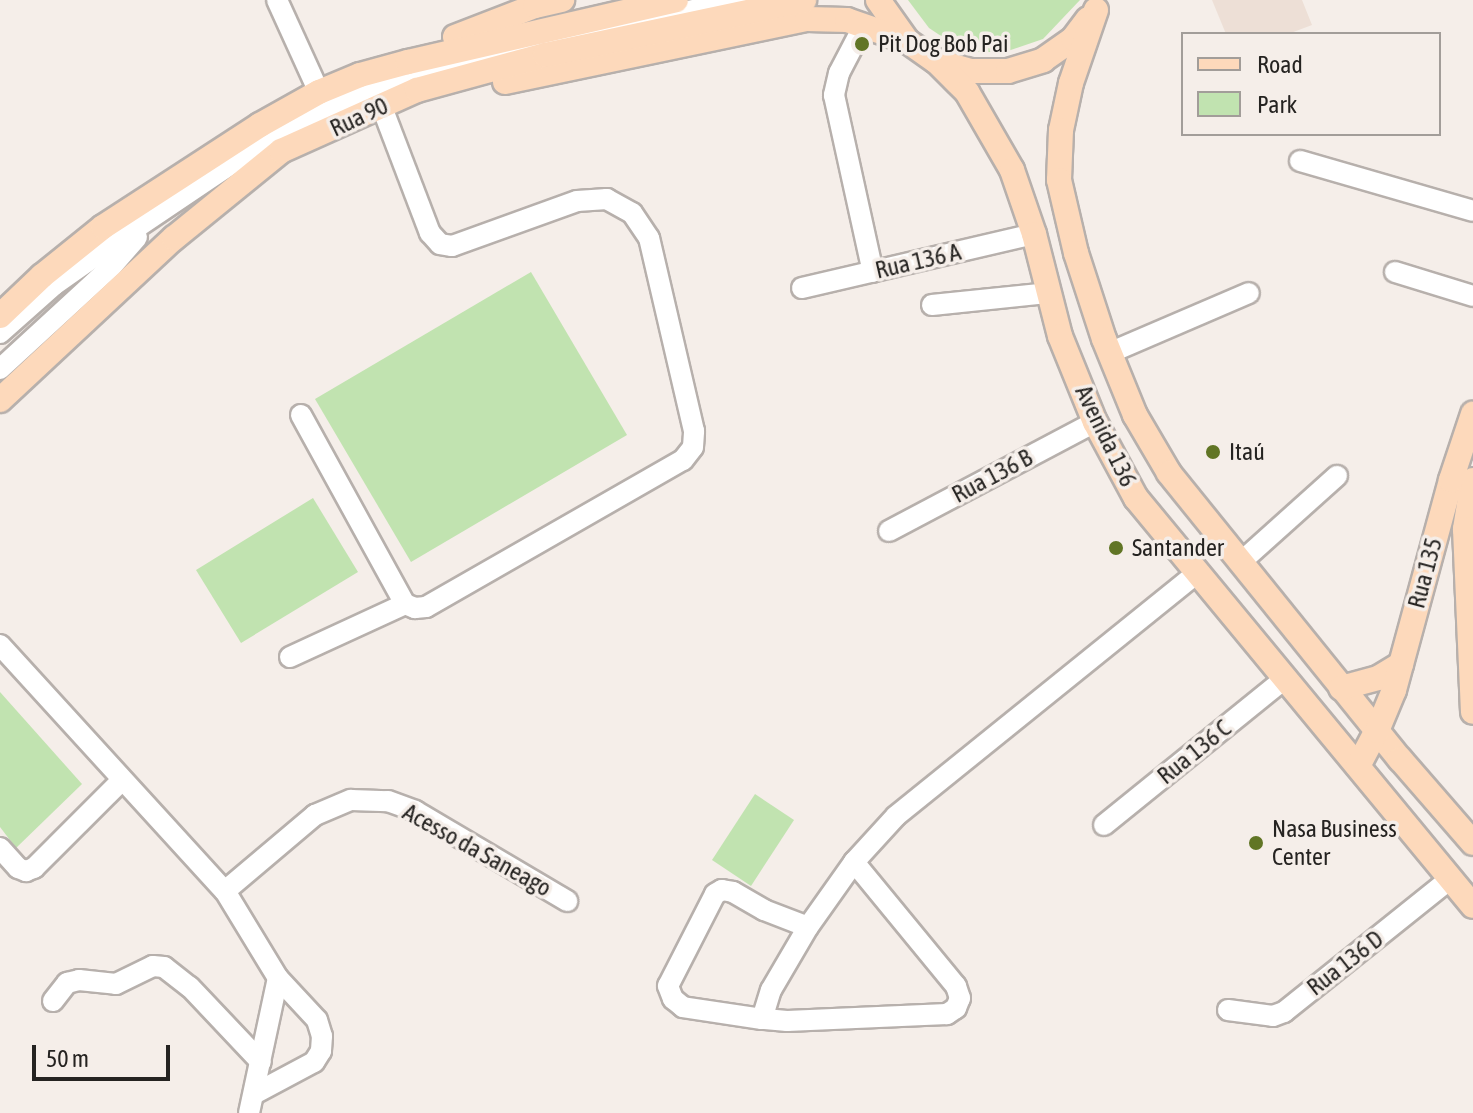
<!DOCTYPE html>
<html>
<head>
<meta charset="utf-8">
<style>
  body { margin:0 }
  #map { position:relative; width:1473px; height:1113px; overflow:hidden; background:#f5eee9; font-family:"Asap Condensed",sans-serif }
  div>[style] { position:absolute }
  [style*='--x'] { left:calc(var(--x)*1px); top:calc(var(--y)*1px); width:calc(var(--w)*1px); rotate:calc(var(--a)*1deg) }
  .built>* { inset:0; background:#eddfd6 }
  .green>* { inset:0; background:#c1e3b0 }
  .roads { filter:drop-shadow(2px 0 #b7b0ac) drop-shadow(-2px 0 #b7b0ac) drop-shadow(0 2px #b7b0ac) drop-shadow(0 -2px #b7b0ac) }
  .minor>* { height:20px; margin:-10px; padding:0 10px; transform-origin:10px; border-radius:10px; background:#fff }
  .major>* { height:24px; margin:-12px; padding:0 12px; transform-origin:12px; border-radius:12px; background:#fdd9bb }
  .dots>* { width:22px; height:22px; translate:-50% -50%; box-sizing:border-box; border:4px solid #f5eee9; border-radius:50% }
  span { translate:-50% -50%; white-space:nowrap; text-align:center; line-height:1.15; -webkit-text-stroke:7px #f5eee9; paint-order:stroke }
  .poi-label { font-size:24px; color:#252321 }
  .left { translate:0 -50%; text-align:left }
  .street-label { font-size:24px; color:#252321 }
  .legend { position:absolute; left:1181px; top:32px; width:260px; height:104px; box-sizing:border-box; background:#f5eee9; border:2px solid #a29d99; margin:0; padding:10px 14px; list-style:none; font-size:24px; color:#252321 }
  .legend li { display:flex; align-items:center; gap:16px; height:40px }
  .legend b { width:40px; border:2px solid #a29d99 }
  .scale { position:absolute; left:32px; top:1045px; width:138px; height:36px; box-sizing:border-box; border:4px solid #252321; border-top:0; padding-left:10px; font-size:24px; line-height:28px; white-space:nowrap; color:#252321; -webkit-text-stroke:6px #f5eee9; paint-order:stroke }
</style>
</head>
<body>
<div id="map">
  <div class="built">
    <div style="clip-path:polygon(1212px 0,1302px 0,1312px 25px,1288px 34px,1226px 34px)"></div>
  </div>
  <div class="green">
    <div style="clip-path:polygon(908px 0,1080px 0,1043px 39px,1005px 52px,977px 52px,950px 42px,929px 28px)"></div>
    <div style="clip-path:polygon(531px 272px,627px 435px,411px 562px,315px 399px)"></div>
    <div style="clip-path:polygon(313px 498px,358px 572px,241px 643px,196px 570px)"></div>
    <div style="clip-path:polygon(0 692px,82px 784px,16px 848px,0 827px)"></div>
    <div style="clip-path:polygon(755px 794px,794px 820px,751px 886px,712px 860px)"></div>
  </div>
  <div class="roads">
    <div class="minor">
      <div style="--x:277;--y:0;--w:101;--a:65.5"></div>
      <div style="--x:864;--y:25;--w:54;--a:117.5"></div>
      <div style="--x:839;--y:73;--w:23;--a:103"></div>
      <div style="--x:834;--y:95;--w:181;--a:77.6"></div>
      <div style="--x:1300;--y:161;--w:180;--a:16.1"></div>
      <div style="--x:1395;--y:272;--w:82;--a:17.1"></div>
      <div style="--x:802;--y:288;--w:238;--a:-13.1"></div>
      <div style="--x:932;--y:305;--w:118;--a:-5.9"></div>
      <div style="--x:0;--y:333;--w:72;--a:-41.6"></div>
      <div style="--x:54;--y:285;--w:66;--a:-35.1"></div>
      <div style="--x:108;--y:247;--w:197;--a:-34"></div>
      <div style="--x:271;--y:137;--w:57;--a:-28.4"></div>
      <div style="--x:321;--y:110;--w:96;--a:-19.6"></div>
      <div style="--x:411;--y:78;--w:130;--a:-15.2"></div>
      <div style="--x:536;--y:44;--w:208;--a:-12.2"></div>
      <div style="--x:1109;--y:353;--w:152;--a:-23.2"></div>
      <div style="--x:0;--y:369;--w:152;--a:-42.6"></div>
      <div style="--x:112;--y:266;--w:38;--a:-49"></div>
      <div style="--x:301;--y:415;--w:216;--a:61.2"></div>
      <div style="--x:889;--y:531;--w:233;--a:-27.9"></div>
      <div style="--x:1241;--y:562;--w:129;--a:-41.9"></div>
      <div style="--x:0;--y:645;--w:333;--a:47.6"></div>
      <div style="--x:225;--y:891;--w:102;--a:58.7"></div>
      <div style="--x:278;--y:978;--w:57;--a:47.1"></div>
      <div style="--x:317;--y:1020;--w:17;--a:73"></div>
      <div style="--x:322;--y:1036;--w:15;--a:94"></div>
      <div style="--x:321;--y:1051;--w:13;--a:122"></div>
      <div style="--x:314;--y:1062;--w:68;--a:151.9"></div>
      <div style="--x:290;--y:657;--w:127;--a:-24.7"></div>
      <div style="--x:405;--y:604;--w:11;--a:22"></div>
      <div style="--x:415;--y:608;--w:11;--a:-5"></div>
      <div style="--x:426;--y:607;--w:296;--a:-29.8"></div>
      <div style="--x:683;--y:460;--w:16;--a:-52"></div>
      <div style="--x:693;--y:447;--w:16;--a:-86"></div>
      <div style="--x:694;--y:431;--w:198;--a:-103.1"></div>
      <div style="--x:649;--y:238;--w:30;--a:-124"></div>
      <div style="--x:632;--y:213;--w:29;--a:-151"></div>
      <div style="--x:607;--y:199;--w:30;--a:176"></div>
      <div style="--x:577;--y:201;--w:133;--a:160.2"></div>
      <div style="--x:452;--y:246;--w:12;--a:-171"></div>
      <div style="--x:440;--y:244;--w:15;--a:-132"></div>
      <div style="--x:430;--y:233;--w:126;--a:-110.9"></div>
      <div style="--x:1104;--y:825;--w:232;--a:-39"></div>
      <div style="--x:0;--y:848;--w:27;--a:48"></div>
      <div style="--x:18;--y:868;--w:9;--a:21"></div>
      <div style="--x:26;--y:871;--w:9;--a:-21"></div>
      <div style="--x:34;--y:868;--w:124;--a:-45"></div>
      <div style="--x:854;--y:862;--w:161;--a:50.6"></div>
      <div style="--x:956;--y:986;--w:13;--a:72"></div>
      <div style="--x:960;--y:998;--w:11;--a:112"></div>
      <div style="--x:956;--y:1008;--w:11;--a:146"></div>
      <div style="--x:947;--y:1014;--w:160;--a:177.5"></div>
      <div style="--x:787;--y:1021;--w:25;--a:-175"></div>
      <div style="--x:762;--y:1019;--w:30;--a:-73"></div>
      <div style="--x:771;--y:990;--w:73;--a:-59.6"></div>
      <div style="--x:808;--y:927;--w:80;--a:-54.7"></div>
      <div style="--x:854;--y:862;--w:62;--a:-47.6"></div>
      <div style="--x:896;--y:816;--w:388;--a:-38.9"></div>
      <div style="--x:225;--y:891;--w:118;--a:-40.2"></div>
      <div style="--x:315;--y:815;--w:39;--a:-23"></div>
      <div style="--x:351;--y:800;--w:37;--a:2"></div>
      <div style="--x:388;--y:801;--w:29;--a:20"></div>
      <div style="--x:415;--y:811;--w:177;--a:30.6"></div>
      <div style="--x:53;--y:1001;--w:23;--a:-52"></div>
      <div style="--x:67;--y:983;--w:12;--a:-14"></div>
      <div style="--x:79;--y:980;--w:37;--a:6"></div>
      <div style="--x:116;--y:984;--w:41;--a:-25.9"></div>
      <div style="--x:153;--y:966;--w:11;--a:5"></div>
      <div style="--x:164;--y:967;--w:33;--a:38"></div>
      <div style="--x:190;--y:987;--w:103;--a:46.6"></div>
      <div style="--x:1228;--y:1010;--w:45;--a:7.6"></div>
      <div style="--x:1273;--y:1016;--w:12;--a:-20"></div>
      <div style="--x:1284;--y:1012;--w:213;--a:-38.7"></div>
      <div style="--x:762;--y:1019;--w:80;--a:-171.4"></div>
      <div style="--x:683;--y:1007;--w:13;--a:-141"></div>
      <div style="--x:673;--y:999;--w:14;--a:-111"></div>
      <div style="--x:668;--y:986;--w:103;--a:-62.9"></div>
      <div style="--x:715;--y:894;--w:8;--a:-30"></div>
      <div style="--x:722;--y:890;--w:11;--a:10"></div>
      <div style="--x:733;--y:892;--w:36;--a:30"></div>
      <div style="--x:764;--y:910;--w:47;--a:21.1"></div>
      <div style="--x:249;--y:1113;--w:138;--a:-77.9"></div>
    </div>
    <div class="major">
      <div style="--x:878;--y:0;--w:50;--a:54.7"></div>
      <div style="--x:907;--y:41;--w:35;--a:35"></div>
      <div style="--x:936;--y:61;--w:37;--a:16"></div>
      <div style="--x:972;--y:71;--w:36;--a:0"></div>
      <div style="--x:1008;--y:71;--w:37;--a:-17"></div>
      <div style="--x:1043;--y:60;--w:37;--a:-35"></div>
      <div style="--x:1073;--y:39;--w:25;--a:-53"></div>
      <div style="--x:1096;--y:10;--w:77;--a:108.9"></div>
      <div style="--x:1071;--y:83;--w:48;--a:102"></div>
      <div style="--x:1061;--y:130;--w:50;--a:92.3"></div>
      <div style="--x:1059;--y:180;--w:75;--a:76.9"></div>
      <div style="--x:1076;--y:253;--w:90;--a:72"></div>
      <div style="--x:1104;--y:339;--w:82;--a:67.8"></div>
      <div style="--x:1135;--y:415;--w:67;--a:59.6"></div>
      <div style="--x:1169;--y:473;--w:368;--a:51.1"></div>
      <div style="--x:1400;--y:759;--w:111;--a:49"></div>
      <div style="--x:455;--y:37;--w:86;--a:-21.2"></div>
      <div style="--x:535;--y:6;--w:28;--a:-13"></div>
      <div style="--x:936;--y:61;--w:44;--a:45"></div>
      <div style="--x:967;--y:92;--w:90;--a:60"></div>
      <div style="--x:1012;--y:170;--w:68;--a:71"></div>
      <div style="--x:1034;--y:234;--w:105;--a:75.7"></div>
      <div style="--x:1060;--y:336;--w:93;--a:67.9"></div>
      <div style="--x:1095;--y:422;--w:86;--a:61.7"></div>
      <div style="--x:1136;--y:498;--w:529;--a:50.44"></div>
      <div style="--x:505;--y:82;--w:309;--a:-11.8"></div>
      <div style="--x:807;--y:19;--w:40;--a:1.4"></div>
      <div style="--x:847;--y:20;--w:64;--a:19.3"></div>
      <div style="--x:0;--y:316;--w:58;--a:-43.6"></div>
      <div style="--x:42;--y:276;--w:78;--a:-38.8"></div>
      <div style="--x:103;--y:227;--w:187;--a:-33"></div>
      <div style="--x:260;--y:125;--w:68;--a:-29.2"></div>
      <div style="--x:319;--y:92;--w:44;--a:-22.5"></div>
      <div style="--x:360;--y:75;--w:50;--a:-15.2"></div>
      <div style="--x:408;--y:62;--w:275;--a:-13"></div>
      <div style="--x:0;--y:400;--w:238;--a:-43"></div>
      <div style="--x:174;--y:238;--w:138;--a:-39.1"></div>
      <div style="--x:281;--y:151;--w:149;--a:-24.2"></div>
      <div style="--x:417;--y:90;--w:133;--a:-15.3"></div>
      <div style="--x:545;--y:55;--w:265;--a:-12"></div>
      <div style="--x:1473;--y:480;--w:50;--a:99.3"></div>
      <div style="--x:1465;--y:529;--w:183;--a:87.5"></div>
      <div style="--x:1341;--y:688;--w:38;--a:-15"></div>
      <div style="--x:1378;--y:678;--w:27;--a:-31"></div>
      <div style="--x:1358;--y:766;--w:40;--a:-62"></div>
      <div style="--x:1377;--y:731;--w:44;--a:-67.5"></div>
      <div style="--x:1394;--y:690;--w:218;--a:-74.8"></div>
      <div style="--x:1451;--y:480;--w:70;--a:-71.6"></div>
    </div>
  </div>
  <div class="dots">
    <div style="left:862px;top:44px;background:#617525"></div>
    <div style="left:1213px;top:452px;background:#617525"></div>
    <div style="left:1116px;top:548px;background:#617525"></div>
    <div style="left:1256px;top:843px;background:#617525"></div>
  </div>
  <div class="poi-label">
    <span class="left" style="left:878px;top:44px">Pit Dog Bob Pai</span>
    <span class="left" style="left:1229px;top:452px">Itaú</span>
    <span class="left" style="left:1132px;top:548px">Santander</span>
    <span class="left" style="left:1272px;top:843px">Nasa Business<br>Center</span>
  </div>
  <div class="street-label">
    <span style="left:359px;top:117px;rotate:-25deg">Rua 90</span>
    <span style="left:918px;top:261px;rotate:-13deg">Rua 136 A</span>
    <span style="left:1106px;top:436px;rotate:64deg">Avenida 136</span>
    <span style="left:992px;top:476px;rotate:-28deg">Rua 136 B</span>
    <span style="left:1425px;top:573px;rotate:-75deg">Rua 135</span>
    <span style="left:1194px;top:752px;rotate:-39deg">Rua 136 C</span>
    <span style="left:477px;top:850px;rotate:29deg">Acesso da Saneago</span>
    <span style="left:1345px;top:963px;rotate:-38deg">Rua 136 D</span>
  </div>
  <ul class="legend">
  <li><b style="height:10px;background:#fdd9bb"></b>Road</li>
  <li><b style="height:22px;background:#c1e3b0"></b>Park</li>
  </ul>
  <div class="scale">50 m</div>
</div>
</body>
</html>
